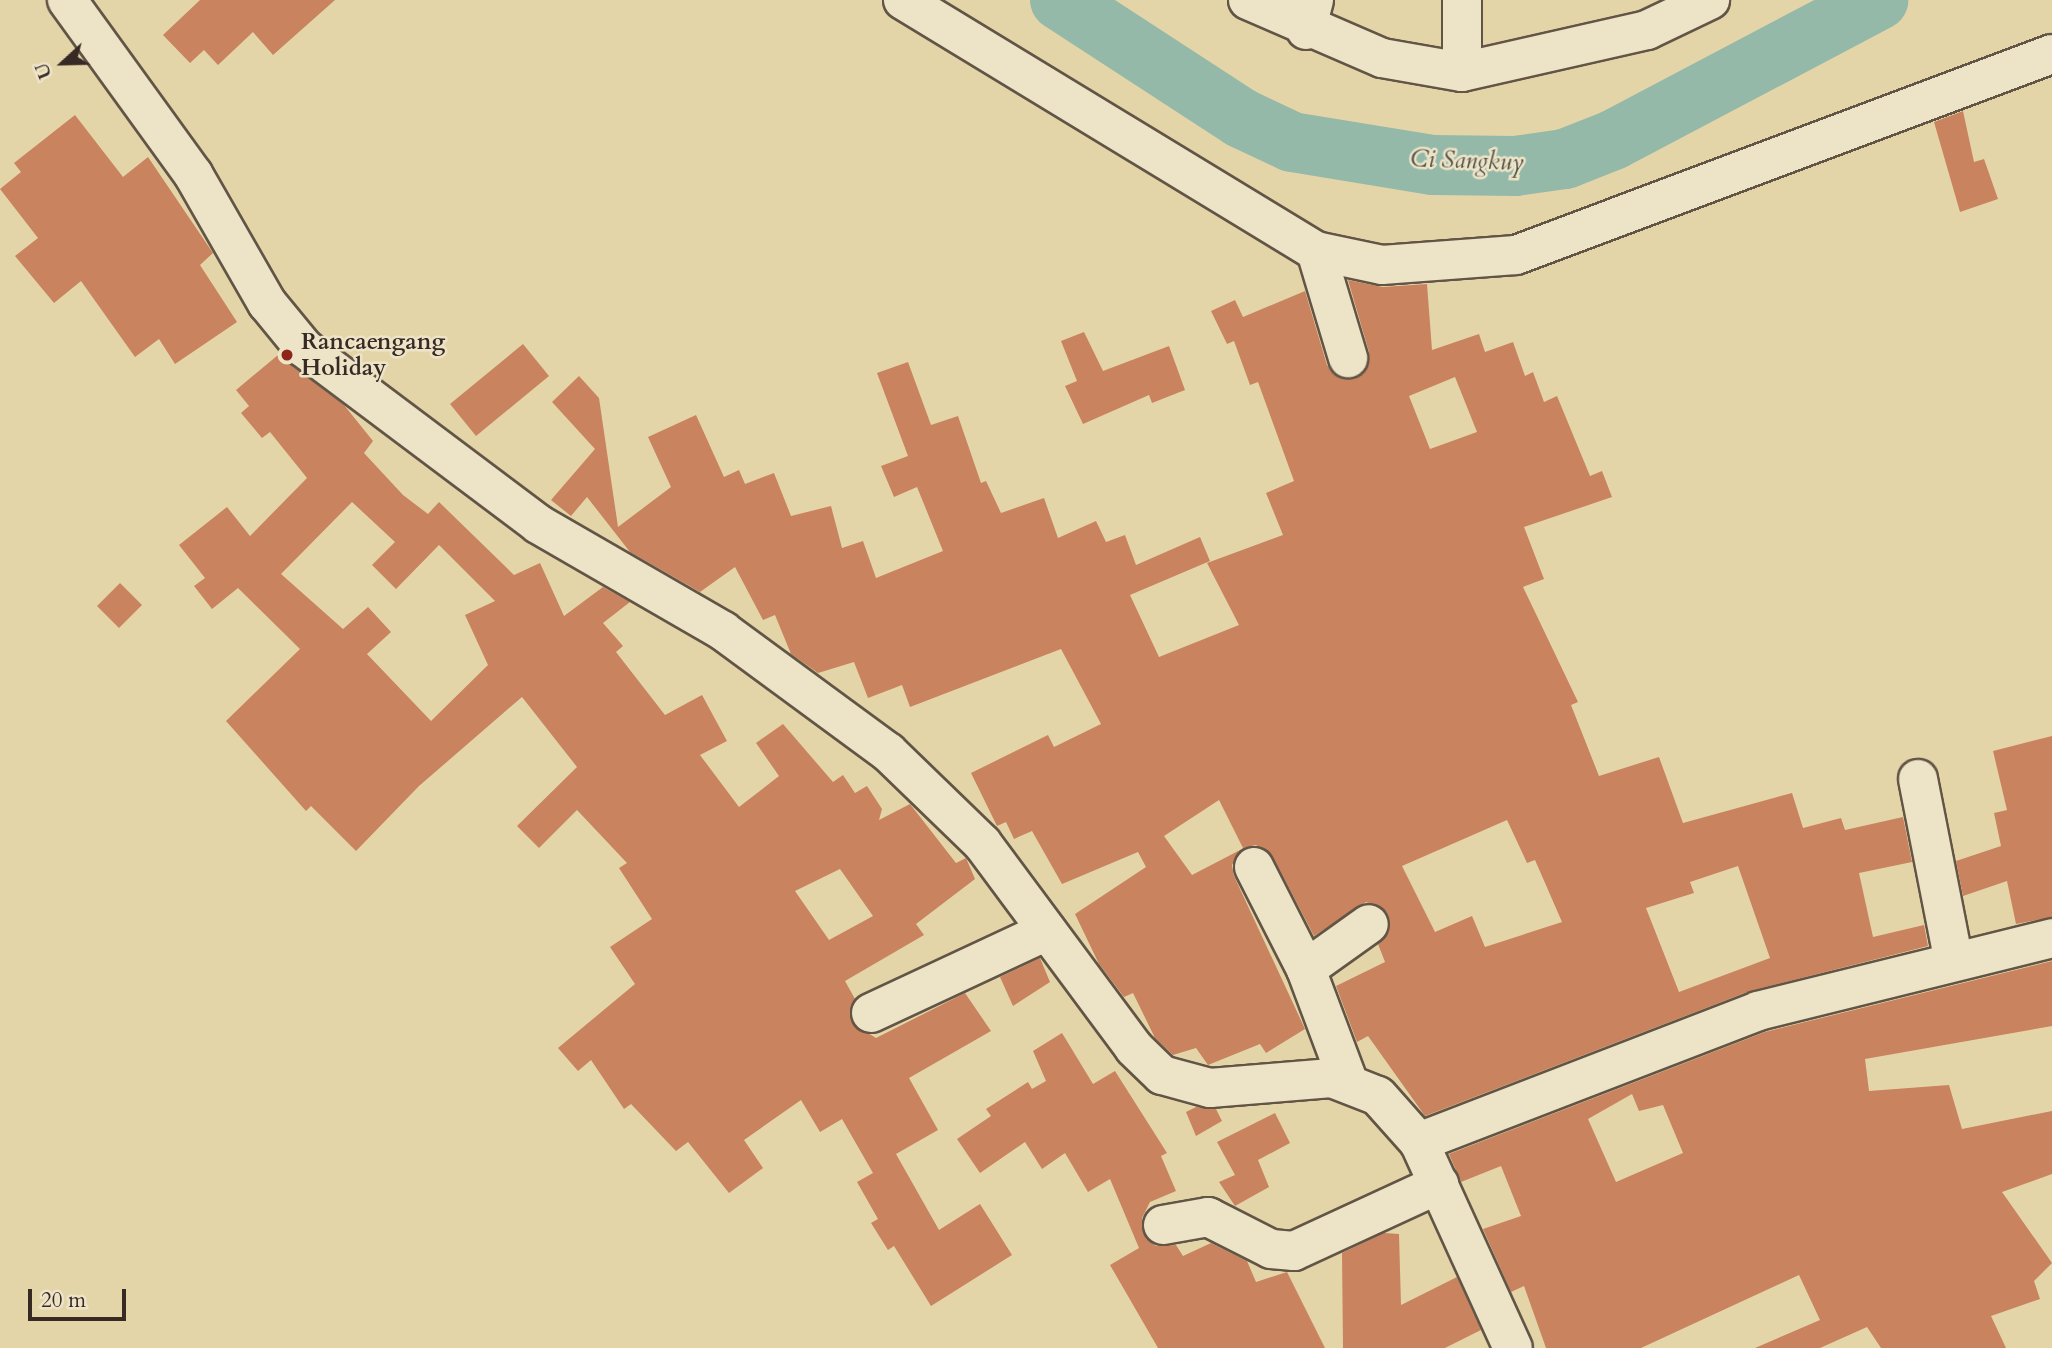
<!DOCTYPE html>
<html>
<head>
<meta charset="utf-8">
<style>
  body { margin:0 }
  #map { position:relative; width:2052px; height:1348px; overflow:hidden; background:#e4d5a9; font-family:Cardo,serif }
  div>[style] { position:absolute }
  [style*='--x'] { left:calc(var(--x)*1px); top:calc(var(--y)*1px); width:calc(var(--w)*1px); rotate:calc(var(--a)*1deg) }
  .river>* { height:60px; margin:-30px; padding:0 30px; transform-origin:30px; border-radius:30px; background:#95b9a8 }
  .building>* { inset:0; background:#c9835f }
  .roads { filter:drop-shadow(2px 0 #625546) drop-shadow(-2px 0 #625546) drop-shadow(0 2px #625546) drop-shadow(0 -2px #625546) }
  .minor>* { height:38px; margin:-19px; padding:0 19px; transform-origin:19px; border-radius:19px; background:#ede4c7 }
  .dots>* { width:19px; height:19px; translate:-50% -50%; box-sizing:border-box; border:4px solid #ede4c7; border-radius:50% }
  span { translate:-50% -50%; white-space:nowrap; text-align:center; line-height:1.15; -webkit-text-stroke:5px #ede4c7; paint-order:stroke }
  .poi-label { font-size:23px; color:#372a25; font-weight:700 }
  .left { translate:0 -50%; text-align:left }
  .water-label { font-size:24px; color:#4e4e46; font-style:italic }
  .north { position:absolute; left:28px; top:28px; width:70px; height:70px; -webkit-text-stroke:5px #ede4c7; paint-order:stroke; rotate:248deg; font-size:19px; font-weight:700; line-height:28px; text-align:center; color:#372a25 }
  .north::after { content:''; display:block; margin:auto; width:24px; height:32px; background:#372a25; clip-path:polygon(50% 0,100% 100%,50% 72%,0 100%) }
  .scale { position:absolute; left:28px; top:1289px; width:98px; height:32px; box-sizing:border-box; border:4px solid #372a25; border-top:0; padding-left:9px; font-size:21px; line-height:24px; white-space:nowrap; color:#372a25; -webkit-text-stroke:5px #ede4c7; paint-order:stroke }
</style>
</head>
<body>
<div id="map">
  <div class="river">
    <div style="--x:1060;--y:0;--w:216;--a:33.1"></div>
    <div style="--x:1241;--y:118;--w:56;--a:25.2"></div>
    <div style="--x:1292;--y:142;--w:143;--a:9.3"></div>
    <div style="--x:1433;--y:165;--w:82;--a:0.7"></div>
    <div style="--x:1515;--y:166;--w:50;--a:-8"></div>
    <div style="--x:1565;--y:159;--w:52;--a:-21.6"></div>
    <div style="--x:1613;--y:140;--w:300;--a:-27.8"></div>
  </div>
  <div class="building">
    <div style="clip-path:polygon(200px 0,335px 0,273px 55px,253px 32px,218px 65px,204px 50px,190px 63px,163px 35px)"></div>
    <div style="clip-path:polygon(1963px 111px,1974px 162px,1984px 159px,1998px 199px,1960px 212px,1934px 122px)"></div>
    <div style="clip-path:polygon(75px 115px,123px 177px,148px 157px,213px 253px,200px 265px,237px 322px,175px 364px,159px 339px,135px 357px,81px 281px,54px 303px,15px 256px,38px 238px,0 189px,21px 172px,14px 163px)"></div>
    <div style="clip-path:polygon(evenodd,1348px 280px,1383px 287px,1427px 284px,1432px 350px,1479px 334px,1485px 352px,1513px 342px,1525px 376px,1533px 372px,1544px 402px,1557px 396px,1590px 476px,1602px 471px,1612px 497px,1524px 527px,1544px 579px,1523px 587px,1578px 702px,1571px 705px,1599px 776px,1659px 757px,1683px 823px,1792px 793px,1803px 828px,1841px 818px,1845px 830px,1903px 817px,1912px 862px,1859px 873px,1873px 937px,1924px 925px,1928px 946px,1750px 991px,1425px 1116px,1368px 1036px,1357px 1042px,1336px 986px,1385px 962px,1378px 944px,1389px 932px,1387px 912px,1366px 902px,1314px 936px,1273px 857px,1256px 845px,1243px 848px,1219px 800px,1164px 836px,1192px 875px,1242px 849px,1232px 865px,1234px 876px,1305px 1029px,1266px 1053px,1260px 1044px,1208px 1065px,1196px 1048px,1173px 1055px,1155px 1038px,1133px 993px,1124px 997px,1099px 964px,1075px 914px,1146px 867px,1138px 852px,1062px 884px,1032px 831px,1014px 839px,1006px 822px,997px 826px,971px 773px,1048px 735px,1054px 747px,1101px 724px,1061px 649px,910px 707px,902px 685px,868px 698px,854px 662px,818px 673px,791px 654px,775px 615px,763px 620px,735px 567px,700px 592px,630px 552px,587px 497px,571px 516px,551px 500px,595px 449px,552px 402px,579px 376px,599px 398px,618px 527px,671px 487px,648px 437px,696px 415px,724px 477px,739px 470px,745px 484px,774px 473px,791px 516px,831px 506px,842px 548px,863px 541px,876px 578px,943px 551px,917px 487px,894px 497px,881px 466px,908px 456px,877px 373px,908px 362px,931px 425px,958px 416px,981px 483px,986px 481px,1001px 513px,1044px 498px,1058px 538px,1096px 521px,1106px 542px,1125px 535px,1136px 565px,1200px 537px,1210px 561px,1130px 595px,1159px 657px,1239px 625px,1207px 563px,1283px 535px,1266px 493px,1294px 481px,1258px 382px,1250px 385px,1234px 341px,1227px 344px,1211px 311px,1235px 300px,1243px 317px,1305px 291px,1327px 365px,1334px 374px,1354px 379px,1364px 372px,1369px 352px,1348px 280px,1455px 377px,1477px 432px,1430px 449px,1409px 396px,1455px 377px,1348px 280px,1507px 820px,1527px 863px,1535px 860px,1562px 922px,1485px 947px,1472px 916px,1435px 932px,1402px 866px,1507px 820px,1348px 280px,1738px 866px,1770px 958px,1679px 992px,1646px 908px,1694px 893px,1690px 882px,1738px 866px)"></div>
    <div style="clip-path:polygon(1084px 332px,1103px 371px,1169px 346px,1185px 390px,1152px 403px,1149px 395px,1083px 424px,1065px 386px,1077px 381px,1061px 341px)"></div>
    <div style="clip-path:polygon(523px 344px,549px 376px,476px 436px,450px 404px)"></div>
    <div style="clip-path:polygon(evenodd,278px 355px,344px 405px,373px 441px,364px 453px,403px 495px,428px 514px,439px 502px,514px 575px,540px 563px,564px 616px,603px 587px,630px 602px,603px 623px,623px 646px,616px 652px,665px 715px,702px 695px,727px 741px,700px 755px,739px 807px,779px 776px,756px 743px,783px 724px,833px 782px,843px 775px,855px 793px,867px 786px,882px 809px,879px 820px,910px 804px,956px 863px,966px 858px,975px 879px,916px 924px,924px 935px,845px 981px,855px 999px,852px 1023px,876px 1038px,965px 993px,991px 1031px,909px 1078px,938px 1130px,896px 1154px,939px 1230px,980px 1204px,1012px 1255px,931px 1306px,894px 1246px,888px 1250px,871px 1223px,878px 1219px,857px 1182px,873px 1173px,842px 1119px,820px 1132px,801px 1100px,744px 1140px,763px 1168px,729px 1193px,688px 1142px,676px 1151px,631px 1104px,624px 1109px,591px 1060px,578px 1071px,558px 1048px,635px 984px,610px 947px,652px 919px,619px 868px,627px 863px,577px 810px,539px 848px,517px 826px,577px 767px,522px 697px,419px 786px,356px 851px,311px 806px,306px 811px,226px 721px,300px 649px,238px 588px,212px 609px,194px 586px,205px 578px,179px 545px,227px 507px,250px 536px,307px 478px,270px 432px,262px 438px,241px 413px,249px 406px,236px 390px,278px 355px,352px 502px,395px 542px,372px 565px,396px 589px,439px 545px,495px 601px,465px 615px,488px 665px,431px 721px,367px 654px,391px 632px,368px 607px,343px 629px,281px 574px,352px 502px,278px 355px,840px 869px,873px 916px,829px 940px,795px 891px,840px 869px)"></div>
    <div style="clip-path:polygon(120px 583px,142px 605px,119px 628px,97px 606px)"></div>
    <div style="clip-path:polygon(2052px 736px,2052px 917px,2016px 924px,2007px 881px,1963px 896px,1956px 861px,2001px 846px,1994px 813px,2007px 810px,1993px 751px)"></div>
    <div style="clip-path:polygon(1040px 958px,1050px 982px,1013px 1006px,1000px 977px)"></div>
    <div style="clip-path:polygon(evenodd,2052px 961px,2052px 1026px,1865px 1059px,1869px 1091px,1949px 1085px,1962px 1129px,2052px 1111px,2052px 1174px,2002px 1192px,2052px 1263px,2034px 1281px,2040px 1299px,1991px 1316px,2006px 1348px,1881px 1348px,1867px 1327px,1820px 1348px,1755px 1348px,1820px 1320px,1799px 1275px,1641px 1348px,1546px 1348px,1524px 1286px,1511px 1292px,1483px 1229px,1521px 1216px,1501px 1166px,1461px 1182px,1449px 1154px,1765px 1032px,2052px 961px,1632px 1094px,1639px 1111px,1663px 1105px,1683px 1153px,1616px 1182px,1588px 1119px,1632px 1094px)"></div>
    <div style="clip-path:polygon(1062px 1033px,1093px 1084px,1115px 1071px,1167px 1153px,1161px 1156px,1176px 1191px,1150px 1202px,1142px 1218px,1146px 1239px,1156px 1246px,1176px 1245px,1183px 1256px,1211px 1243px,1247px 1261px,1256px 1282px,1287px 1272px,1325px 1348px,1158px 1348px,1110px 1265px,1139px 1248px,1110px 1179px,1088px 1192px,1065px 1153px,1042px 1169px,1025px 1142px,980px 1173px,957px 1139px,991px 1116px,986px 1109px,1028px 1082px,1032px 1089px,1046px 1081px,1033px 1051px)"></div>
    <div style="clip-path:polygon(1196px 1107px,1216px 1109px,1222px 1121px,1196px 1136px,1186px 1112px)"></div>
    <div style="clip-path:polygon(1275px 1113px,1290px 1143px,1258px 1160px,1269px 1187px,1235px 1206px,1219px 1182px,1235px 1175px,1217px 1142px)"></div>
    <div style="clip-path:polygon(1384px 1233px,1399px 1234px,1401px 1305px,1457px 1277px,1481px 1330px,1445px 1348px,1343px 1348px,1342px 1253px)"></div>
  </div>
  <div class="roads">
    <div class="minor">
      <div style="--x:67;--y:0;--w:215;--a:54.1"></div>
      <div style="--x:193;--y:174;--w:149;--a:60.2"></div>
      <div style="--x:267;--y:303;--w:58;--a:50.6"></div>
      <div style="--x:304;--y:348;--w:293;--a:36.9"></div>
      <div style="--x:538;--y:524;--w:214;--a:30"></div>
      <div style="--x:723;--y:631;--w:205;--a:36.3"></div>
      <div style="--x:888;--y:752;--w:131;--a:44.1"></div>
      <div style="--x:982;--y:843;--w:255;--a:53.4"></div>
      <div style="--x:1134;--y:1048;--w:39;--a:44"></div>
      <div style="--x:1162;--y:1075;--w:50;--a:15.2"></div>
      <div style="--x:1210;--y:1088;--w:122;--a:-4.7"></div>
      <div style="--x:1332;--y:1078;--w:49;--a:21.4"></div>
      <div style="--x:1378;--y:1096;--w:62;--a:48.3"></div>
      <div style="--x:1419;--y:1142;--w:226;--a:65.5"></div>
      <div style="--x:903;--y:0;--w:483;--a:31.3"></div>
      <div style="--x:1316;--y:251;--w:67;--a:12"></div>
      <div style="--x:1382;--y:265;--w:134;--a:-4.3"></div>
      <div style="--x:1516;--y:255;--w:572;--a:-20.56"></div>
      <div style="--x:1248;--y:0;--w:146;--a:23.4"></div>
      <div style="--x:1382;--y:58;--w:81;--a:9.9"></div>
      <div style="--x:1462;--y:72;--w:190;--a:-12.8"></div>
      <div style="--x:1647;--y:30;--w:70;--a:-25.5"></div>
      <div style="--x:1306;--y:30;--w:31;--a:-75"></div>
      <div style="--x:1462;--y:72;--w:72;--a:-90"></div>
      <div style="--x:1316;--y:251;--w:112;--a:73.3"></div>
      <div style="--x:1918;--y:779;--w:182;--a:78.9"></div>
      <div style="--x:1254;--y:867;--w:114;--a:63"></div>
      <div style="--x:871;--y:1013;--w:194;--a:-25"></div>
      <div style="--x:1348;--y:1081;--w:120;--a:-110.6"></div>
      <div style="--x:1306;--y:969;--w:77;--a:-35.5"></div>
      <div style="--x:1419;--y:1142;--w:363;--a:-21.1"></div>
      <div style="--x:1758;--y:1011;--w:303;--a:-13.9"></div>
      <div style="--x:1163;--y:1225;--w:46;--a:-10.1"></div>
      <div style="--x:1208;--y:1217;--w:71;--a:26.9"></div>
      <div style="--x:1271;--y:1249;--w:23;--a:5"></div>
      <div style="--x:1294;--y:1251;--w:160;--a:-24.8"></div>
    </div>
  </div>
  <div class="dots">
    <div style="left:287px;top:355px;background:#8f2418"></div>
  </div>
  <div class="poi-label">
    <span class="left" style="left:301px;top:355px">Rancaengang<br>Holiday</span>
  </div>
  <div class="water-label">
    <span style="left:1467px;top:161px;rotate:2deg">Ci Sangkuy</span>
  </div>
  <div class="north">U</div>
  <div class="scale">20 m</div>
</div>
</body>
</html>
